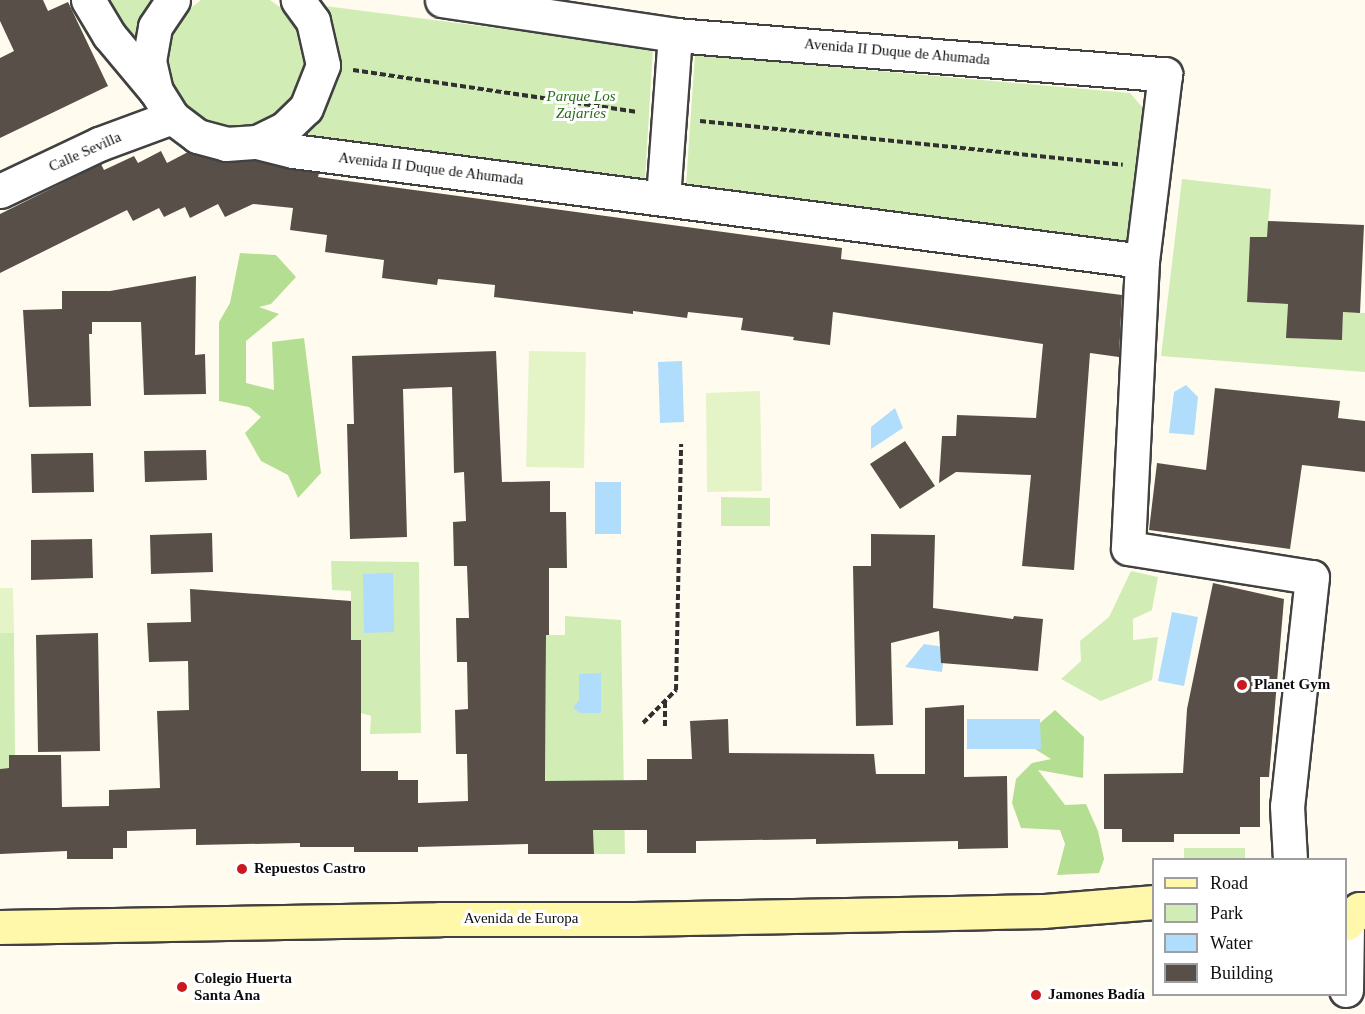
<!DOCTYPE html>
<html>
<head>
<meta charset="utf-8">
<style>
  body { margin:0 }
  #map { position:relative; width:1365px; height:1014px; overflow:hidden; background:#fffcef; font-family:Georgia,serif }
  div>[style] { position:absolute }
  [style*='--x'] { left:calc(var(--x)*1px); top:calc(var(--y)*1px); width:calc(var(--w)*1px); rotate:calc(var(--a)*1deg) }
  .green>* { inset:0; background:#d1edb5 }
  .forest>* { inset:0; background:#b4df93 }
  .pitch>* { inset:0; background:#e4f4c7 }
  .water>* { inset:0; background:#afddfb }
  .building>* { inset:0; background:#584f49 }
  .path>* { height:4px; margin-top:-2px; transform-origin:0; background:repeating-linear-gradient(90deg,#303030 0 6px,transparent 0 9px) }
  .roads { filter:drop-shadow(2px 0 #414141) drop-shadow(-2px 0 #414141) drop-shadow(0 2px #414141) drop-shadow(0 -2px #414141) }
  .minor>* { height:33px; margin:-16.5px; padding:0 16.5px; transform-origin:16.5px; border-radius:16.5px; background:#fff }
  .secondary>* { height:33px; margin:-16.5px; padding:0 16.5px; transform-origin:16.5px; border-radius:16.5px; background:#fff7aa }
  .dots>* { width:16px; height:16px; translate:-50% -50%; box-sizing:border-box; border:3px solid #fff; border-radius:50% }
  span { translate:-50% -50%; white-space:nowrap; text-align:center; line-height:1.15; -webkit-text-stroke:6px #fff; paint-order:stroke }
  .street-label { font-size:15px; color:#0e0e0e }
  .park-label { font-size:15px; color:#286c18; font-style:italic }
  .poi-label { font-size:15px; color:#0e0e0e; font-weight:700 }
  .left { translate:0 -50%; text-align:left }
  .legend { position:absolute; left:1152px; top:858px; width:195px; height:138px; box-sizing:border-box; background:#fff; border:2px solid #9f9f9f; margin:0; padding:8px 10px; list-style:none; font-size:18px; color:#0e0e0e }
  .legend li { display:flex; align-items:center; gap:12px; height:30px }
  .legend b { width:30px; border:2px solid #9f9f9f }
</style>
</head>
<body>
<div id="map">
  <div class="green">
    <div style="clip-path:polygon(103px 0,157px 0,140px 55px)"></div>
    <div style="clip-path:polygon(201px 0,270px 0,287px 12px,300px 32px,306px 54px,305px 77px,296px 99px,279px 116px,259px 127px,235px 131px,213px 127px,193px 116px,177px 100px,168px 78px,166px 56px,171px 34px,183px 14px)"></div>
    <div style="clip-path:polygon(325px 6px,653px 48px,645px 180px,303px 134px,337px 69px,335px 34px)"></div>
    <div style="clip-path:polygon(695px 55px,1130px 93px,1143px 108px,1128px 245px,686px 185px)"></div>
    <div style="clip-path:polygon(1182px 179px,1271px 189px,1267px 237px,1250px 237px,1247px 302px,1288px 304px,1287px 338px,1342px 340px,1343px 312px,1365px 313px,1365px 372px,1161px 356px)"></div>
    <div style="clip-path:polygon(721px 497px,770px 498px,770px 526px,721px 526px)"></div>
    <div style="clip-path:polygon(331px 561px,419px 562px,421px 733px,370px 734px,371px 716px,361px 713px,361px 640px,351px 640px,351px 591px,332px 590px)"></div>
    <div style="clip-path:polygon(1131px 571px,1158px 577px,1152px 610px,1133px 619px,1133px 640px,1158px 637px,1152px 680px,1101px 701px,1061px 679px,1081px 661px,1080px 641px,1109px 617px)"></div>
    <div style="clip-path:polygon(565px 616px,621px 620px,625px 854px,594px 854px,593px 830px,545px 797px,546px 635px,565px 635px)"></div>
    <div style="clip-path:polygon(0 633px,14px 633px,15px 755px,9px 756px,9px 768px,0 769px)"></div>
    <div style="clip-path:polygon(1184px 848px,1245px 848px,1245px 859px,1184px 859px)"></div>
  </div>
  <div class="forest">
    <div style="clip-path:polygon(240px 253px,276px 255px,296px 277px,271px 304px,259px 307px,279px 314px,246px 341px,246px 383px,274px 390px,272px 342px,304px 338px,321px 473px,298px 498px,288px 475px,261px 461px,245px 433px,261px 417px,249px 407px,219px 401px,219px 322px,230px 303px)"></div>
    <div style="clip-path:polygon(1055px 710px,1084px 737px,1083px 778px,1038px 770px,1065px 805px,1086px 804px,1098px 831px,1104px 859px,1099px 873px,1057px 875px,1065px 844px,1060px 830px,1021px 828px,1012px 803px,1016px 779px,1032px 763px,1051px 759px,1035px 749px,1040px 723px)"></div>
  </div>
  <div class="pitch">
    <div style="clip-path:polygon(529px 351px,586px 352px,584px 468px,526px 467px)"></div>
    <div style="clip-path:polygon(760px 391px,762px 491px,707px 492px,706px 393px)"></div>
    <div style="clip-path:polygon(0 588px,13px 588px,14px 633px,0 633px)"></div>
  </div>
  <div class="water">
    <div style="clip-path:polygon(682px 361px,684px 422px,660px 423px,658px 362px)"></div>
    <div style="clip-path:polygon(1186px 385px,1198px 397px,1194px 435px,1169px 433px,1174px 392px)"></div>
    <div style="clip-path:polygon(895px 408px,903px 428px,871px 449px,871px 427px)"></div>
    <div style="clip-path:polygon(595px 482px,621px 482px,621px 534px,595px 534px)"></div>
    <div style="clip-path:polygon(393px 573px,394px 632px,364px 633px,363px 574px)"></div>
    <div style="clip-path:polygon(1172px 612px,1198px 617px,1184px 686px,1158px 681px)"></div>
    <div style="clip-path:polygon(924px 644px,945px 647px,942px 672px,905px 667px)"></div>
    <div style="clip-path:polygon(601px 673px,601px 713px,580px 713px,573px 708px,579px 700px,579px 674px)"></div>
    <div style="clip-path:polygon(967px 719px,1040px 719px,1041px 749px,967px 749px)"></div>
  </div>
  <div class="building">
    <div style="clip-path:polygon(0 0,43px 0,48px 11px,68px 2px,108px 86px,0 138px,0 58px,14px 51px,0 21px)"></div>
    <div style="clip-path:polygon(161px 151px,167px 163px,188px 152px,221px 162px,255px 161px,319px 173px,318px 177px,842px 248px,841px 259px,1122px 295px,1119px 357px,1090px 353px,1074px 570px,1022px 566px,1031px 475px,956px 472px,939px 483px,942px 436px,956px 436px,957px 415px,1036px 418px,1043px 344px,833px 312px,830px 345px,793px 340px,794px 337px,741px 330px,743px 318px,688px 312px,687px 318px,633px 311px,633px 314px,494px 297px,495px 285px,438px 279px,437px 285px,382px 278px,384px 260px,325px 252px,327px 235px,290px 230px,293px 208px,253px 204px,225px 217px,218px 204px,190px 218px,185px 207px,164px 217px,159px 208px,133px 221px,127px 210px,0 273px,0 214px,101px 164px,104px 170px,134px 156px,138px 163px)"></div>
    <div style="clip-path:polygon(1268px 221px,1364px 225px,1360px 313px,1343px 312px,1342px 340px,1286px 338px,1288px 304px,1247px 302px,1250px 237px,1267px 237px)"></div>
    <div style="clip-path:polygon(196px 276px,195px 355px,205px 354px,206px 394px,144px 395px,141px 322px,92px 322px,92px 334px,89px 334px,91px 406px,29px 407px,23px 310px,62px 309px,62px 291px,110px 291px)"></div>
    <div style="clip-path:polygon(496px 351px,502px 482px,550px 481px,550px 512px,566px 512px,567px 568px,549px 568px,549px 635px,546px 635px,545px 781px,647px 780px,647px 759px,692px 759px,690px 721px,728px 719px,729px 753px,874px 754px,876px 774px,925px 774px,925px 708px,964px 705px,964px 777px,1007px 776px,1008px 848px,958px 849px,958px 841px,816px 844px,816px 839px,696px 841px,696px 853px,647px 853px,647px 830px,593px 830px,594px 854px,528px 854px,528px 844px,418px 847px,418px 852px,354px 852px,354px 847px,300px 847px,300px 843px,196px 845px,196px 829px,127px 831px,127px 848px,113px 848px,113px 859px,67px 859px,67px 851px,0 854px,0 769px,9px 768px,9px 755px,61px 755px,62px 807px,109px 806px,109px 790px,160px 788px,157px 711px,189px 710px,188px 661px,149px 662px,147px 623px,191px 622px,190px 589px,351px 601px,351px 640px,361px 640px,361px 771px,398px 771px,398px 780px,418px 780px,418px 803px,468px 801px,467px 754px,456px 754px,455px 710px,468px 709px,467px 662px,457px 662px,456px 618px,469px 618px,467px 566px,454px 566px,453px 522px,466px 521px,464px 472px,454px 473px,452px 387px,403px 389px,407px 537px,350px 539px,347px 424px,354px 424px,352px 356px)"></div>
    <div style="clip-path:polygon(1215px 388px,1340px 401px,1338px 418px,1365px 421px,1365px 472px,1302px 465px,1290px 549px,1149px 530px,1157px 463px,1206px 470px)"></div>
    <div style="clip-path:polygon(905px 441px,935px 486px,900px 509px,870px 464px)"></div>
    <div style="clip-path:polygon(206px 450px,207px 480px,145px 482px,144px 451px)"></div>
    <div style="clip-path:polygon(89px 453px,93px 453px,94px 492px,32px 493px,31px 454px)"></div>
    <div style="clip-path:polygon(212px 533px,213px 572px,151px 574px,150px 535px)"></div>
    <div style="clip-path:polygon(871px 534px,935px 535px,933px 608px,1013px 619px,1014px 616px,1043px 619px,1038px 671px,941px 663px,939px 631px,891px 643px,893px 725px,856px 726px,853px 566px,871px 566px)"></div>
    <div style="clip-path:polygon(92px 539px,93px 578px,31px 580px,31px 540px)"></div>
    <div style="clip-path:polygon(1213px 583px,1284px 599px,1269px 777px,1260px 777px,1260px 827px,1240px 827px,1240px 834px,1174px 834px,1174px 842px,1122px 842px,1122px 829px,1104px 829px,1104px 774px,1183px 773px,1187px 709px)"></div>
    <div style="clip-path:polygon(98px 633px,100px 751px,38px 752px,36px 635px)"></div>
  </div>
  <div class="path">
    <div style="--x:353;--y:70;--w:286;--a:8.4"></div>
    <div style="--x:700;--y:121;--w:425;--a:5.9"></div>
    <div style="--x:665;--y:702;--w:24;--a:90"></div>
    <div style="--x:643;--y:723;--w:47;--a:-45"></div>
    <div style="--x:676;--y:690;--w:246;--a:-88.8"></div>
  </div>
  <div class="roads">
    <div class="minor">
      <div style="--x:88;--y:0;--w:41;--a:59"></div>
      <div style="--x:109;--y:35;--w:72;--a:50.1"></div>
      <div style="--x:173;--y:0;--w:32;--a:124"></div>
      <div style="--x:155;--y:27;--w:35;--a:100"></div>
      <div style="--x:149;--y:61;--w:31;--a:77"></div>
      <div style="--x:156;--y:91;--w:31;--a:58"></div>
      <div style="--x:172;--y:117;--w:31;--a:37"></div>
      <div style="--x:197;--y:136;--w:30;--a:15"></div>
      <div style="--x:226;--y:144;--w:31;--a:-4"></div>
      <div style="--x:257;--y:142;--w:30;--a:-26"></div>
      <div style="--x:284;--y:129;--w:30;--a:-44"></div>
      <div style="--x:306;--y:108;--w:46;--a:-68.4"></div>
      <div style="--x:323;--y:65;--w:45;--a:-102.8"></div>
      <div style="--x:313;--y:21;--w:26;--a:-126"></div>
      <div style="--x:442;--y:0;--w:236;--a:8.5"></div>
      <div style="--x:675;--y:35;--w:492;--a:4.6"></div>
      <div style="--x:1165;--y:74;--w:188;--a:97"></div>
      <div style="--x:1142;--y:261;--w:287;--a:92.8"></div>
      <div style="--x:1128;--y:548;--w:186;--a:9"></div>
      <div style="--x:1312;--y:577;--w:230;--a:96.2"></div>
      <div style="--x:1287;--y:806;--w:54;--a:86.8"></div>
      <div style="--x:257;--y:142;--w:37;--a:14"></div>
      <div style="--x:293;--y:151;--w:856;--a:7.38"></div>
      <div style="--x:0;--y:191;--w:110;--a:-25.4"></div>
      <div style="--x:99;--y:144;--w:78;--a:-20.3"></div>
      <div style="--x:663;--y:198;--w:163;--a:-85.8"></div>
      <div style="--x:1346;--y:990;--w:67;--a:-89.1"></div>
    </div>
    <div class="secondary">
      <div style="--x:1347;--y:923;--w:18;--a:-49"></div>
      <div style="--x:1359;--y:909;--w:6;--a:0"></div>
      <div style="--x:0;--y:927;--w:440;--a:-1"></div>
      <div style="--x:440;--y:919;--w:195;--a:0"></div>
      <div style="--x:635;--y:919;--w:317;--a:-1.1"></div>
      <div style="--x:952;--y:913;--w:91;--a:-1.3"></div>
      <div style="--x:1043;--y:911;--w:111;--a:-4.6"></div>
    </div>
  </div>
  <div class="dots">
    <div style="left:1242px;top:685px;background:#ca1a1f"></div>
    <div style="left:242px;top:869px;background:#ca1a1f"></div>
    <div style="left:182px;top:987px;background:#ca1a1f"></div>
    <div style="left:1036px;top:995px;background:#ca1a1f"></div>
  </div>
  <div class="street-label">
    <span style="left:897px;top:52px;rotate:5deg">Avenida II Duque de Ahumada</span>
    <span style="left:85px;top:152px;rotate:-24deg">Calle Sevilla</span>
    <span style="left:431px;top:169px;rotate:7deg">Avenida II Duque de Ahumada</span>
    <span style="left:521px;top:919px">Avenida de Europa</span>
  </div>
  <div class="park-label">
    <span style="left:581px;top:105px">Parque Los<br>Zajaríes</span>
  </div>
  <div class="poi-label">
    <span class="left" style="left:1254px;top:685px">Planet Gym</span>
    <span class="left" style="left:254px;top:869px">Repuestos Castro</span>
    <span class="left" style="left:194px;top:987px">Colegio Huerta<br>Santa Ana</span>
    <span class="left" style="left:1048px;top:995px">Jamones Badía</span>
  </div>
  <ul class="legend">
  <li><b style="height:8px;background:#fff7aa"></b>Road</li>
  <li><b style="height:16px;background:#d1edb5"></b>Park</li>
  <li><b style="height:16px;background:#afddfb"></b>Water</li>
  <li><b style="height:16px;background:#584f49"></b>Building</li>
  </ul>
</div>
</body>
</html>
